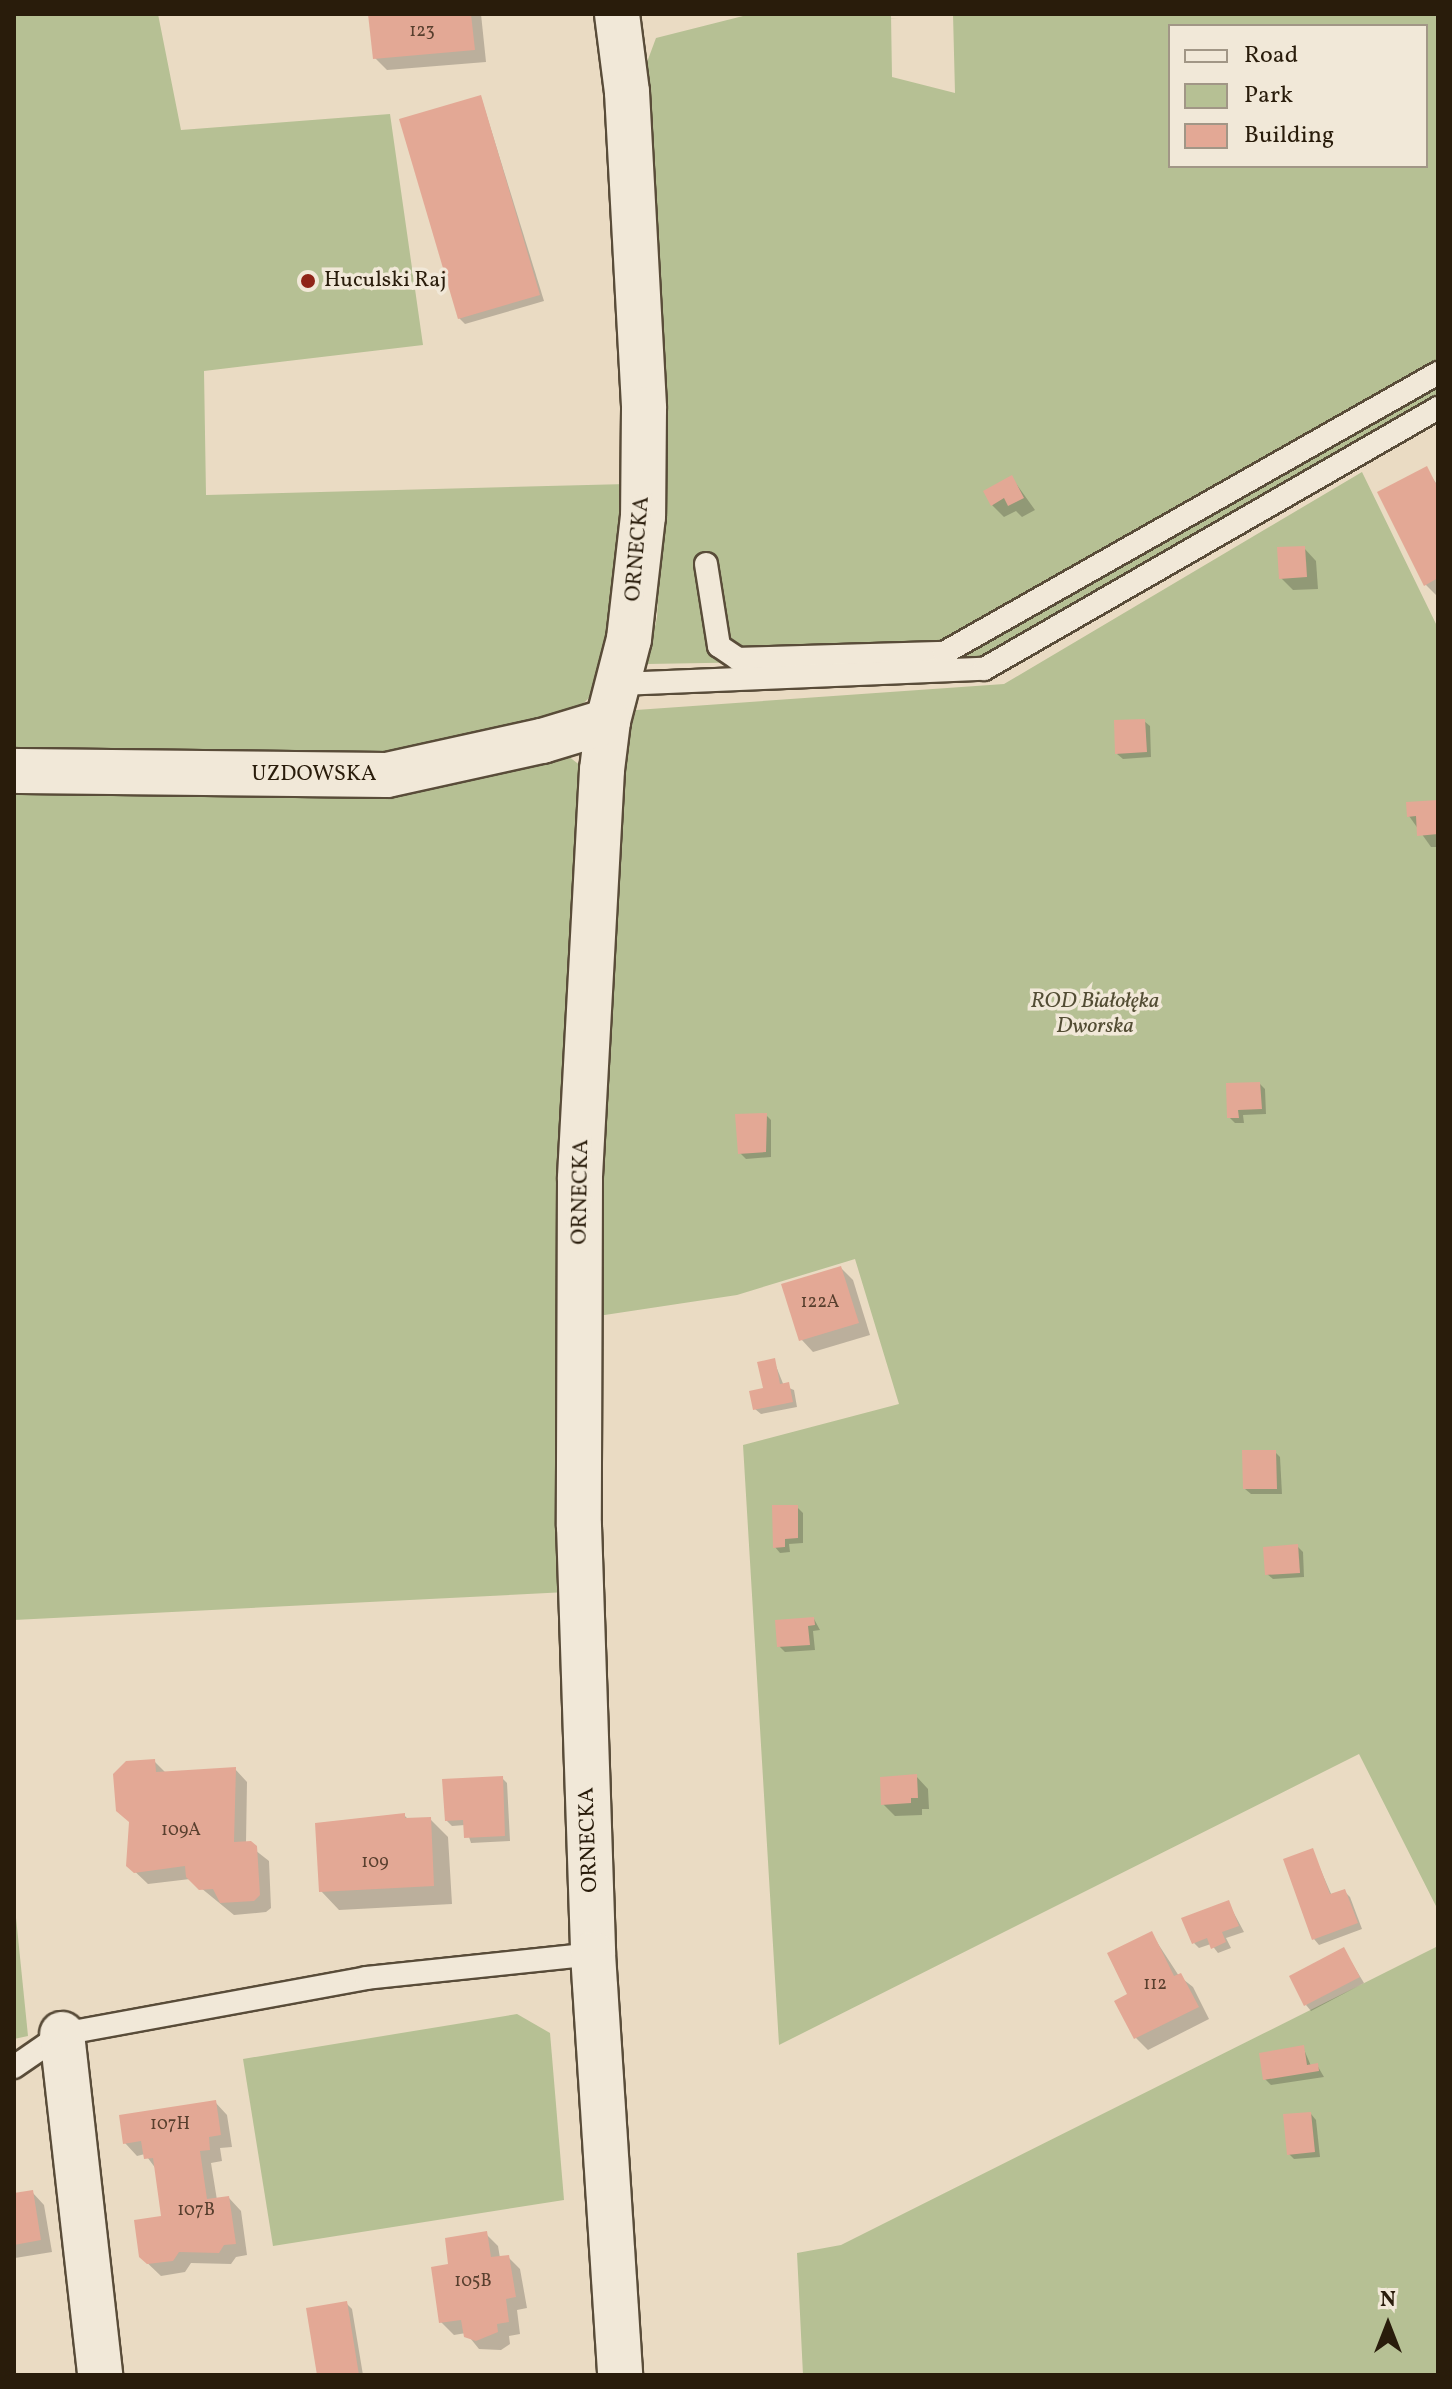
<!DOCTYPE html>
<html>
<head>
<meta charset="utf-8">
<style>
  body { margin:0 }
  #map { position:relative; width:1452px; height:2389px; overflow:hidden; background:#eadbc3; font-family:Vollkorn,serif }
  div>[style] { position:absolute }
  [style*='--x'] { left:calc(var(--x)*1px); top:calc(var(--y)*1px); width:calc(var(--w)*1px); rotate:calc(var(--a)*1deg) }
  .green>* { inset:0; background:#b6c094 }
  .shadow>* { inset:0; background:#0003 }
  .building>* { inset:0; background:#e3a895 }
  .roads { filter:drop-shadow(2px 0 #594c39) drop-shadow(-2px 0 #594c39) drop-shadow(0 2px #594c39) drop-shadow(0 -2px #594c39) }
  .lane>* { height:22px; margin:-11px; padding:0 11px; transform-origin:11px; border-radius:11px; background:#f1e8d8 }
  .street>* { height:44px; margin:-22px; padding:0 22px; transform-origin:22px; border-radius:22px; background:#f1e8d8 }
  .dots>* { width:22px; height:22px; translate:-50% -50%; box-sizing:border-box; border:4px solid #f1e8d8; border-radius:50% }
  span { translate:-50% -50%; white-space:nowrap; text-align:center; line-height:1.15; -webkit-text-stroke:7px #f1e8d8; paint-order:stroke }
  .number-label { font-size:18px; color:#583f2e }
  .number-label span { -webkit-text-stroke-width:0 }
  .poi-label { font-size:22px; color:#291c0b }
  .left { translate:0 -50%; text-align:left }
  .street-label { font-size:22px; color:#291c0b }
  .park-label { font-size:22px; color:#534d34; font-style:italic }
  .frame { position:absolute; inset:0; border:16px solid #291c0b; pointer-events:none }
  .legend { position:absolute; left:1168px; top:24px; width:260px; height:144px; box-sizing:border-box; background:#f1e8d8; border:2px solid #a19686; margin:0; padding:10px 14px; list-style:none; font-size:24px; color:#291c0b }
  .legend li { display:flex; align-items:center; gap:16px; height:40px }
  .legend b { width:40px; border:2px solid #a19686 }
  .north { position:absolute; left:1348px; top:2285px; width:80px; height:80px; -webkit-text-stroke:6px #f1e8d8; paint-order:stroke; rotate:0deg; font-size:22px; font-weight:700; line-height:32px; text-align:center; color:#291c0b }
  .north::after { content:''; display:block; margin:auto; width:28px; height:36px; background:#291c0b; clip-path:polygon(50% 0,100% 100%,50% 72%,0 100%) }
</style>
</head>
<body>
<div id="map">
  <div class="green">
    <div style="clip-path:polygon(14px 14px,158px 14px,181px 130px,390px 114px,423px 345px,204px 371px,206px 495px,627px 484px,603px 683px,565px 723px,439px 752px,220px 762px,14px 758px)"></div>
    <div style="clip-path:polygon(evenodd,751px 14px,891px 14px,892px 77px,955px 93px,953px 14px,1438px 14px,1438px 393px,980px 658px,647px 664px,657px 617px,664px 472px,637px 89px,656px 38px,751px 14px,1170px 26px,1426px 26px,1426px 166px,1170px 166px,1170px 26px)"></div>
    <div style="clip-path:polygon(1362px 472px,1438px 628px,1438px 1910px,1359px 1754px,779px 2045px,743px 1445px,899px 1404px,855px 1259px,737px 1295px,598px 1316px,618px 776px,636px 710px,1004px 684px)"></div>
    <div style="clip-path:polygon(563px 752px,586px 770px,567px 1592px,14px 1620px,14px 787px,348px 798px)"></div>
    <div style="clip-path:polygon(14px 1898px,28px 2036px,14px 2039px)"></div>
    <div style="clip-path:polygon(1438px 1946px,1438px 2375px,803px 2375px,797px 2253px,841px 2245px)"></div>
    <div style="clip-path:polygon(517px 2014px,550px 2033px,564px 2200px,273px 2246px,243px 2059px)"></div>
  </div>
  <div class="shadow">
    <div style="clip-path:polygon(370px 14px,481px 14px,486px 62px,387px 70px,375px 58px)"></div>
    <div style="clip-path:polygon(481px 97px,544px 301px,465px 324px,459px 318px)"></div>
    <div style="clip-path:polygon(1426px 469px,1438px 486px,1438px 597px,1425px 584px)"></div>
    <div style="clip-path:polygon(1012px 478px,1035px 510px,1022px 517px,1016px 511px,1004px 517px,992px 505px)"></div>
    <div style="clip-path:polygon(1304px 548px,1316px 561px,1318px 589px,1293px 590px,1281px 578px)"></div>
    <div style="clip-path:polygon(1144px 721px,1150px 726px,1151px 757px,1123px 759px,1117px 754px)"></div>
    <div style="clip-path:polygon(1438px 802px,1438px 847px,1431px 847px,1409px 816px)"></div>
    <div style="clip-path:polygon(1260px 1084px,1265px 1089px,1266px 1114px,1243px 1115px,1244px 1123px,1235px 1123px,1229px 1117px)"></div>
    <div style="clip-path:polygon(766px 1115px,771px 1120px,771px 1157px,746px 1159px,740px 1153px)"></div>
    <div style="clip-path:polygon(841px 1268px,853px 1280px,870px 1335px,813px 1352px,801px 1339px)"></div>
    <div style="clip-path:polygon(774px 1361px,784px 1386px,794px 1390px,797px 1407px,761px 1414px,755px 1409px)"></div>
    <div style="clip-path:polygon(1275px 1452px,1280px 1457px,1282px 1494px,1251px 1494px,1245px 1489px)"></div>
    <div style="clip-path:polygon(797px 1507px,803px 1513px,803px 1543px,789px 1544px,790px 1552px,780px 1553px,775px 1547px)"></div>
    <div style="clip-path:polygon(1297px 1546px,1303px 1552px,1304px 1577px,1273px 1579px,1267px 1574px)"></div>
    <div style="clip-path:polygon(814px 1619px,820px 1630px,813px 1631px,815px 1650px,785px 1652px,779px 1646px)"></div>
    <div style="clip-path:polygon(154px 1761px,166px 1773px,235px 1769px,247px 1782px,246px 1843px,269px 1861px,271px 1908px,266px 1912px,234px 1915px,190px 1879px,148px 1884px,128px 1865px)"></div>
    <div style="clip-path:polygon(916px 1776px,928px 1789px,929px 1809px,922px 1809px,922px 1815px,895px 1816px,883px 1804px)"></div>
    <div style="clip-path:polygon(502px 1778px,507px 1783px,510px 1841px,471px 1843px,465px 1825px,452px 1826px,446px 1820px)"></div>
    <div style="clip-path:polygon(404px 1815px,409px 1820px,430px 1819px,448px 1837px,452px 1904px,339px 1910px,321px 1891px)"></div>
    <div style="clip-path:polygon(1312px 1850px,1332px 1896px,1344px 1891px,1350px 1897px,1362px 1929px,1319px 1945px,1314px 1939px)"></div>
    <div style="clip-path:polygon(1228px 1902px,1244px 1932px,1226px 1938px,1231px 1948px,1218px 1953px,1211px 1944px,1199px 1948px,1194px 1943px)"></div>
    <div style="clip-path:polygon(1151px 1933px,1179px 1976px,1193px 1987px,1209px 2019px,1148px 2050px,1136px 2038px,1130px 1995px)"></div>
    <div style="clip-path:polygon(1344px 1950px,1364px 1983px,1311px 2011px,1306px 2005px)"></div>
    <div style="clip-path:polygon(1303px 2047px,1311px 2066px,1317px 2065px,1324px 2077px,1271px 2085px,1265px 2079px)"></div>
    <div style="clip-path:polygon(215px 2102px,227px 2115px,232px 2147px,220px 2148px,222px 2161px,211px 2163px,217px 2200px,229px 2198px,241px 2211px,247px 2255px,236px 2257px,231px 2264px,191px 2263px,185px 2272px,161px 2276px,141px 2257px,163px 2217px,156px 2169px,145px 2154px,137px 2156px,125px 2143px)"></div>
    <div style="clip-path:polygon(1311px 2114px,1316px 2120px,1320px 2157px,1294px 2159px,1289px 2154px)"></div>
    <div style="clip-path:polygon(32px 2192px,44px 2205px,52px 2252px,15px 2258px,14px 2266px,14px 2194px)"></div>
    <div style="clip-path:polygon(486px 2234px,498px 2246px,500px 2258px,508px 2257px,520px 2269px,527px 2308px,517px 2310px,520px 2334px,509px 2336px,510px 2344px,501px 2350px,479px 2349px,466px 2333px,454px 2335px,441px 2322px,451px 2266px)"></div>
    <div style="clip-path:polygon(347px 2304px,352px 2309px,363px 2375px,319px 2375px)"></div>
  </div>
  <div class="building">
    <div style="clip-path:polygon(368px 14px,471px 14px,475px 50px,373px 59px)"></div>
    <div style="clip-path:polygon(481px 95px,540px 295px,458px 319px,399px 119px)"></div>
    <div style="clip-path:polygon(1427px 466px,1438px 488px,1438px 578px,1424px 586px,1377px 492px)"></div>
    <div style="clip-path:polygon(1012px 475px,1024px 498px,1008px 506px,1004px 498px,991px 506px,983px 491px)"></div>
    <div style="clip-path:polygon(1305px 546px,1307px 577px,1279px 579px,1277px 547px)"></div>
    <div style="clip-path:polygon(1145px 719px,1147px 752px,1115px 754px,1114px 720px)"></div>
    <div style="clip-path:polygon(1438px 800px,1438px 834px,1417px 836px,1416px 816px,1407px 817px,1406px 802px)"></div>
    <div style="clip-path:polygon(1260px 1082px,1262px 1109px,1238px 1110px,1239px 1118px,1227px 1118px,1226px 1083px)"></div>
    <div style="clip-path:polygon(767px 1113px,766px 1152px,738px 1154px,735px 1114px)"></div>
    <div style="clip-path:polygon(841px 1266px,859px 1323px,799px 1341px,781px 1284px)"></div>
    <div style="clip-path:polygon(775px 1358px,780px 1384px,789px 1382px,793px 1402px,753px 1410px,749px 1391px,763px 1388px,757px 1362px)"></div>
    <div style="clip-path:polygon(1242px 1450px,1276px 1450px,1277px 1489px,1243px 1489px)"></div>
    <div style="clip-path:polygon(772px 1505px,798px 1505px,798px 1538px,785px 1539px,785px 1547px,773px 1548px)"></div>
    <div style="clip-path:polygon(1298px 1544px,1300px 1573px,1265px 1575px,1263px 1547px)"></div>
    <div style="clip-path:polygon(814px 1617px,815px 1625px,808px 1626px,810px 1645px,777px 1647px,775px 1620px)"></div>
    <div style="clip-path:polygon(155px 1759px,156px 1772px,236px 1767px,234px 1842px,251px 1841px,257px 1846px,260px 1895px,254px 1901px,220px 1903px,213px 1889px,199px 1890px,186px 1877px,185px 1866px,134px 1873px,126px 1866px,129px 1822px,116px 1811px,113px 1774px,126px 1761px)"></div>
    <div style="clip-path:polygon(917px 1774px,918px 1798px,911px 1798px,911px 1803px,881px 1805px,880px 1777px)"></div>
    <div style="clip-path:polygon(503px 1776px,505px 1836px,464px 1838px,463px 1820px,445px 1821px,442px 1779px)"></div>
    <div style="clip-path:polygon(405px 1813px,405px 1818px,431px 1817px,434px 1886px,319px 1892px,315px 1823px)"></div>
    <div style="clip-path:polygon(1313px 1848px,1330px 1894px,1345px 1889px,1358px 1923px,1312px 1940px,1283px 1859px)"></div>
    <div style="clip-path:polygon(1229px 1900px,1239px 1926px,1222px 1932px,1226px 1942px,1211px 1949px,1207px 1938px,1192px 1944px,1181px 1918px)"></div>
    <div style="clip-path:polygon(1152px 1931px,1174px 1976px,1181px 1973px,1199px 2007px,1134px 2039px,1114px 2001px,1127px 1994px,1107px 1953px)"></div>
    <div style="clip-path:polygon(1344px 1947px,1360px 1977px,1304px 2006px,1289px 1976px)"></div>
    <div style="clip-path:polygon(1304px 2045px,1307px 2065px,1318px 2063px,1319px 2071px,1263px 2080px,1259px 2053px)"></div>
    <div style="clip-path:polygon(216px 2100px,221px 2135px,209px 2137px,210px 2150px,200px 2151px,207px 2199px,229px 2196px,236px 2244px,224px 2245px,219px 2253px,179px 2252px,173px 2261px,147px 2264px,139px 2257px,134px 2220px,161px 2216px,153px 2158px,144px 2159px,141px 2141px,123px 2144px,119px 2115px)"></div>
    <div style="clip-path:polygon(1311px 2112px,1315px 2152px,1287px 2155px,1283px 2114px)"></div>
    <div style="clip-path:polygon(33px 2190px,41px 2240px,14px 2245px,14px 2193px)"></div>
    <div style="clip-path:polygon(487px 2231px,491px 2257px,509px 2255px,516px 2297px,506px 2299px,509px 2322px,497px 2324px,498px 2332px,476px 2341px,464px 2337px,461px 2320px,439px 2323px,431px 2267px,448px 2264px,445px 2238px)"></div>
    <div style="clip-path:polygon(347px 2301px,359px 2375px,317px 2375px,306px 2308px)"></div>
  </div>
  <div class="roads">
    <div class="lane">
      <div style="--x:706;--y:564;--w:83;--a:81"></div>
      <div style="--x:719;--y:646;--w:23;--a:34"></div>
      <div style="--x:738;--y:659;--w:206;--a:-1.7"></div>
      <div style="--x:944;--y:653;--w:568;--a:-29.54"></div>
      <div style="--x:619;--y:684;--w:365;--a:-2.4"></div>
      <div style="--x:984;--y:669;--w:524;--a:-29.89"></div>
      <div style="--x:14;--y:2067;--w:58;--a:-34.5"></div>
      <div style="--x:62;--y:2034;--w:309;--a:-10.4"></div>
      <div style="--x:366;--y:1978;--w:228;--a:-6"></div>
    </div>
    <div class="street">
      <div style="--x:617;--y:14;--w:79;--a:82.7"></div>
      <div style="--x:627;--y:92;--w:317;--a:86.9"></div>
      <div style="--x:644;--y:409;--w:107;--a:90.5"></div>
      <div style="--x:643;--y:516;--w:124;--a:96.5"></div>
      <div style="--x:629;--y:639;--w:85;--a:104.4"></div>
      <div style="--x:608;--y:721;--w:49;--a:97"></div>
      <div style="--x:602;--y:770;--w:410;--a:93.1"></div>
      <div style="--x:580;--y:1179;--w:347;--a:90.2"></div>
      <div style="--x:579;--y:1526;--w:428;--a:88.1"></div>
      <div style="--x:593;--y:1954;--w:422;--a:86.3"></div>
      <div style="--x:14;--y:771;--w:373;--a:0.6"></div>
      <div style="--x:387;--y:775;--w:159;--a:-12.4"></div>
      <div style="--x:542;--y:741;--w:69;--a:-16.9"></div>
      <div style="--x:62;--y:2034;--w:343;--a:83.6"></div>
    </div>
  </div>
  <div class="dots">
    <div style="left:308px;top:281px;background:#8f2418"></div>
  </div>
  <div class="number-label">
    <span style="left:422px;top:32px">123</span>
    <span style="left:820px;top:1303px">122A</span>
    <span style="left:181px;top:1831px">109A</span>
    <span style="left:375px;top:1863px">109</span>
    <span style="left:1155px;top:1985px">112</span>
    <span style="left:170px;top:2125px">107H</span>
    <span style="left:196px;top:2211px">107B</span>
    <span style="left:473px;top:2282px">105B</span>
  </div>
  <div class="poi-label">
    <span class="left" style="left:324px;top:281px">Huculski Raj</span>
  </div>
  <div class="street-label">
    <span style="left:638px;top:549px;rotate:-85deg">ORNECKA</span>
    <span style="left:314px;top:775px">UZDOWSKA</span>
    <span style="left:581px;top:1192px;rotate:-89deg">ORNECKA</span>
    <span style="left:589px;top:1840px;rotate:-92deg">ORNECKA</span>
  </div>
  <div class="park-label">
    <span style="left:1095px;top:1014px">ROD Białołęka<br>Dworska</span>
  </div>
  <div class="frame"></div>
  <ul class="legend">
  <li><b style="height:10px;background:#f1e8d8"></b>Road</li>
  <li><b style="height:22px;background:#b6c094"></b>Park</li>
  <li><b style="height:22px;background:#e3a895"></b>Building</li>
  </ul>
  <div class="north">N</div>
</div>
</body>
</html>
